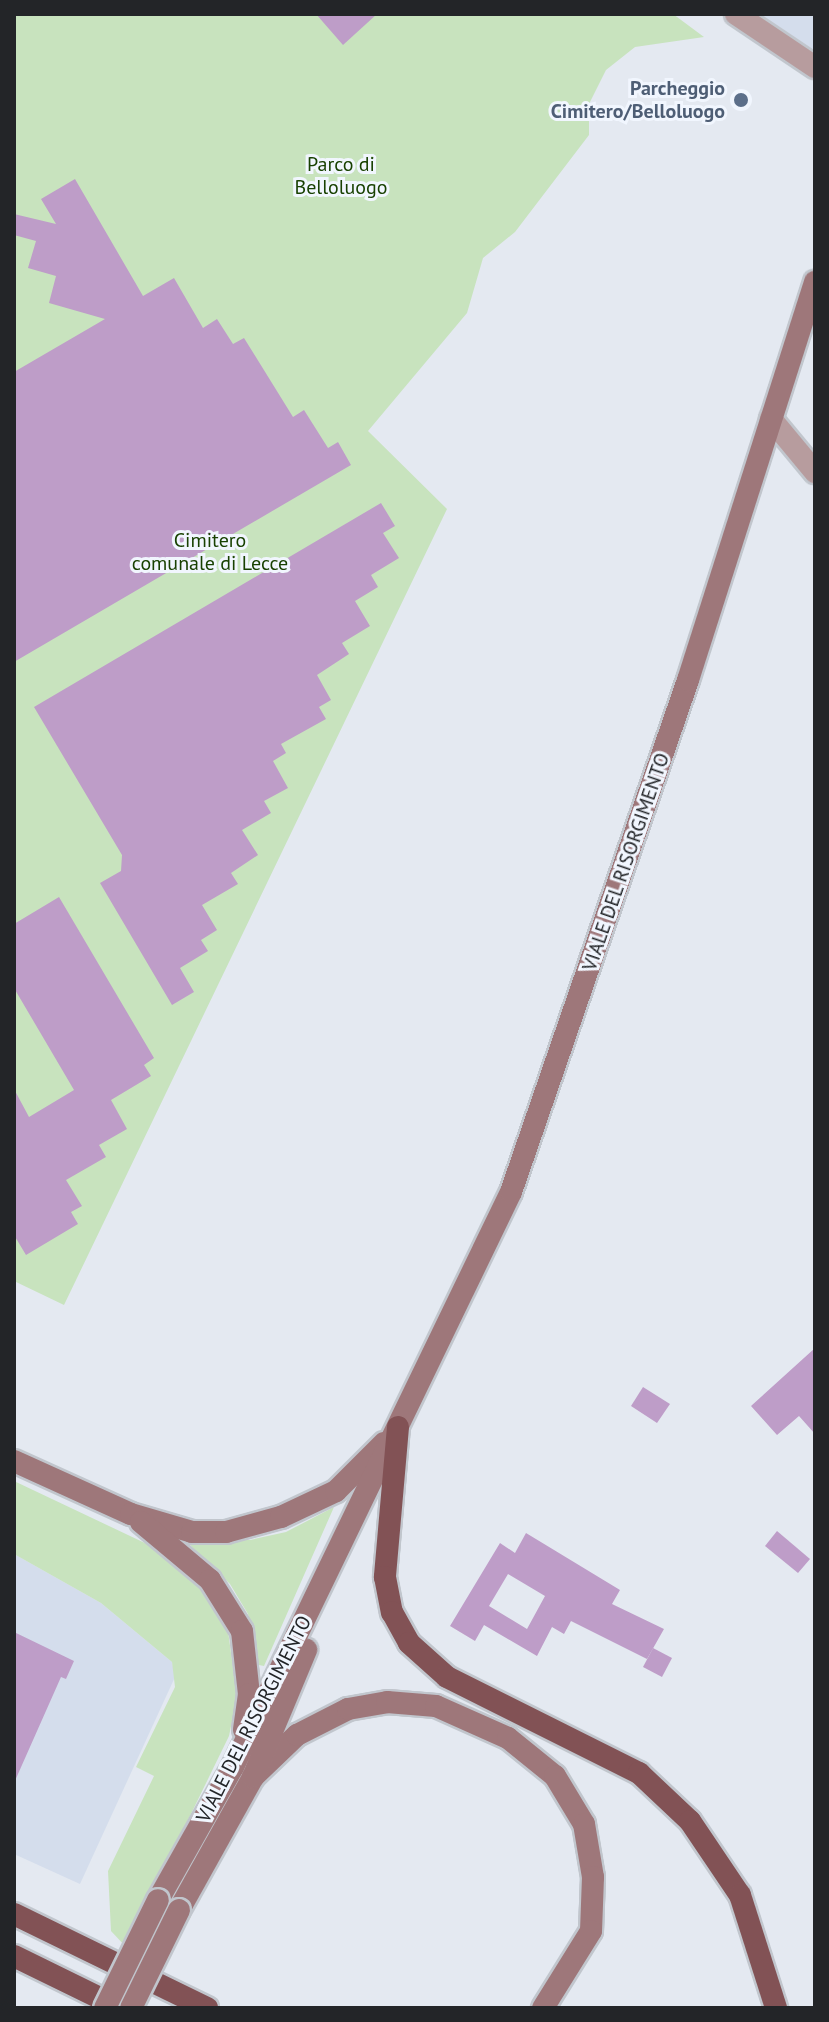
<!DOCTYPE html>
<html>
<head>
<meta charset="utf-8">
<style>
  body { margin:0 }
  #map { position:relative; width:829px; height:2022px; overflow:hidden; background:#e4e9f1; font-family:"PT Sans",sans-serif }
  div>[style] { position:absolute }
  [style*='--x'] { left:calc(var(--x)*1px); top:calc(var(--y)*1px); width:calc(var(--w)*1px); rotate:calc(var(--a)*1deg) }
  .built>* { inset:0; background:#d4ddec }
  .green>* { inset:0; background:#c8e3be }
  .building>* { inset:0; background:#be9dc8 }
  .roads { filter:drop-shadow(2px 0 #c1c6cd) drop-shadow(-2px 0 #c1c6cd) drop-shadow(0 2px #c1c6cd) drop-shadow(0 -2px #c1c6cd) }
  .minor>* { height:22px; margin:-11px; padding:0 11px; transform-origin:11px; border-radius:11px; background:#b79c9e }
  .secondary>* { height:22px; margin:-11px; padding:0 11px; transform-origin:11px; border-radius:11px; background:#9e777a }
  .trunk>* { height:22px; margin:-11px; padding:0 11px; transform-origin:11px; border-radius:11px; background:#825255 }
  .bridges { filter:drop-shadow(2px 0 #c1c6cd) drop-shadow(-2px 0 #c1c6cd) drop-shadow(0 2px #c1c6cd) drop-shadow(0 -2px #c1c6cd) }
  .secondary-bridge>* { height:22px; margin:-11px; padding:0 11px; transform-origin:11px; border-radius:11px; background:#9e777a }
  .dots>* { width:22px; height:22px; translate:-50% -50%; box-sizing:border-box; border:4px solid #f1f6fe; border-radius:50% }
  span { translate:-50% -50%; white-space:nowrap; text-align:center; line-height:1.15; -webkit-text-stroke:6px #f1f6fe; paint-order:stroke }
  .service-label { font-size:20px; color:#4e5e75; font-weight:700 }
  .right { translate:-100% -50%; text-align:right }
  .park-label { font-size:20px; color:#184101 }
  .street-label { font-size:20px; color:#232528 }
  .frame { position:absolute; inset:0; border:16px solid #232528; pointer-events:none }
</style>
</head>
<body>
<div id="map">
  <div class="built">
    <div style="clip-path:polygon(760px 14px,815px 14px,815px 53px)"></div>
    <div style="clip-path:polygon(14px 1554px,101px 1603px,172px 1662px,175px 1677px,80px 1884px,14px 1854px)"></div>
  </div>
  <div class="green">
    <div style="clip-path:polygon(14px 14px,673px 14px,704px 37px,635px 47px,606px 70px,589px 104px,589px 135px,515px 232px,483px 258px,467px 313px,368px 431px,447px 509px,64px 1305px,14px 1281px)"></div>
    <div style="clip-path:polygon(14px 1481px,147px 1544px,183px 1569px,212px 1597px,228px 1631px,237px 1697px,229px 1736px,126px 1947px,111px 1931px,108px 1871px,154px 1776px,136px 1767px,175px 1687px,172px 1662px,101px 1603px,14px 1554px)"></div>
    <div style="clip-path:polygon(334px 1507px,264px 1666px,259px 1665px,248px 1614px,230px 1584px,190px 1545px,192px 1539px,250px 1540px,286px 1532px)"></div>
  </div>
  <div class="building">
    <div style="clip-path:polygon(316px 14px,377px 14px,343px 45px)"></div>
    <div style="clip-path:polygon(75px 179px,143px 296px,174px 278px,203px 328px,217px 319px,233px 344px,244px 338px,293px 417px,304px 410px,328px 448px,338px 442px,351px 465px,14px 662px,14px 372px,105px 319px,49px 303px,56px 276px,28px 268px,36px 241px,14px 235px,14px 214px,56px 224px,41px 199px)"></div>
    <div style="clip-path:polygon(381px 503px,395px 526px,383px 533px,399px 558px,371px 575px,378px 587px,355px 601px,370px 626px,342px 643px,349px 654px,317px 675px,331px 700px,319px 707px,326px 719px,281px 744px,286px 753px,273px 761px,288px 788px,264px 801px,271px 813px,242px 830px,258px 855px,231px 873px,238px 884px,202px 905px,217px 930px,201px 940px,208px 951px,180px 968px,194px 992px,172px 1005px,100px 883px,121px 871px,122px 855px,34px 707px)"></div>
    <div style="clip-path:polygon(59px 897px,154px 1058px,144px 1065px,151px 1076px,111px 1100px,127px 1129px,99px 1145px,106px 1157px,66px 1180px,82px 1206px,71px 1212px,78px 1224px,26px 1255px,14px 1235px,14px 1089px,29px 1117px,74px 1090px,14px 988px,14px 924px)"></div>
    <div style="clip-path:polygon(815px 1348px,815px 1434px,799px 1416px,777px 1435px,751px 1406px)"></div>
    <div style="clip-path:polygon(643px 1387px,670px 1404px,657px 1423px,631px 1406px)"></div>
    <div style="clip-path:polygon(777px 1531px,810px 1559px,798px 1573px,765px 1546px)"></div>
    <div style="clip-path:polygon(evenodd,526px 1533px,620px 1590px,612px 1604px,664px 1629px,647px 1659px,571px 1621px,564px 1634px,552px 1627px,537px 1656px,484px 1625px,475px 1641px,450px 1626px,500px 1543px,515px 1553px,526px 1533px,508px 1574px,545px 1596px,527px 1629px,489px 1606px,508px 1574px)"></div>
    <div style="clip-path:polygon(14px 1632px,74px 1661px,66px 1679px,61px 1677px,14px 1783px)"></div>
    <div style="clip-path:polygon(653px 1648px,672px 1658px,662px 1677px,643px 1667px)"></div>
  </div>
  <div class="roads">
    <div class="minor">
      <div style="--x:736;--y:14;--w:95;--a:33.9"></div>
      <div style="--x:771;--y:419;--w:69;--a:50.3"></div>
    </div>
    <div class="secondary">
      <div style="--x:14;--y:1461;--w:128;--a:24.4"></div>
      <div style="--x:131;--y:1514;--w:64;--a:16.4"></div>
      <div style="--x:192;--y:1532;--w:34;--a:0"></div>
      <div style="--x:226;--y:1532;--w:57;--a:-15.3"></div>
      <div style="--x:281;--y:1517;--w:61;--a:-25.3"></div>
      <div style="--x:336;--y:1491;--w:68;--a:-45"></div>
      <div style="--x:141;--y:1522;--w:90;--a:40"></div>
      <div style="--x:210;--y:1580;--w:60;--a:57.9"></div>
      <div style="--x:242;--y:1631;--w:63;--a:83.7"></div>
      <div style="--x:249;--y:1694;--w:36;--a:98"></div>
      <div style="--x:253;--y:1777;--w:61;--a:-43.7"></div>
      <div style="--x:297;--y:1735;--w:57;--a:-27"></div>
      <div style="--x:348;--y:1709;--w:40;--a:-10"></div>
      <div style="--x:387;--y:1702;--w:49;--a:4.7"></div>
      <div style="--x:436;--y:1706;--w:79;--a:24"></div>
      <div style="--x:508;--y:1738;--w:60;--a:39"></div>
      <div style="--x:555;--y:1776;--w:56;--a:58.9"></div>
      <div style="--x:584;--y:1824;--w:54;--a:80.4"></div>
      <div style="--x:593;--y:1877;--w:54;--a:92.1"></div>
      <div style="--x:591;--y:1931;--w:91;--a:121.9"></div>
      <div style="--x:158;--y:1900;--w:153;--a:-60.6"></div>
      <div style="--x:233;--y:1767;--w:639;--a:-64.2"></div>
      <div style="--x:511;--y:1192;--w:542;--a:-70.93"></div>
      <div style="--x:688;--y:680;--w:418;--a:-72.3"></div>
      <div style="--x:179;--y:1910;--w:152;--a:-60.9"></div>
      <div style="--x:253;--y:1777;--w:138;--a:-67.3"></div>
    </div>
    <div class="trunk">
      <div style="--x:398;--y:1427;--w:151;--a:95"></div>
      <div style="--x:385;--y:1577;--w:36;--a:79"></div>
      <div style="--x:392;--y:1612;--w:35;--a:61"></div>
      <div style="--x:409;--y:1643;--w:51;--a:41.8"></div>
      <div style="--x:447;--y:1677;--w:215;--a:26.6"></div>
      <div style="--x:639;--y:1773;--w:70;--a:43.3"></div>
      <div style="--x:690;--y:1821;--w:89;--a:56"></div>
      <div style="--x:740;--y:1895;--w:119;--a:72.3"></div>
      <div style="--x:14;--y:1914;--w:215;--a:26"></div>
      <div style="--x:14;--y:1956;--w:118;--a:26.1"></div>
    </div>
  </div>
  <div class="bridges">
    <div class="secondary-bridge">
      <div style="--x:105;--y:2008;--w:120;--a:-63.9"></div>
      <div style="--x:131;--y:2008;--w:109;--a:-63.9"></div>
    </div>
  </div>
  <div class="dots">
    <div style="left:741px;top:100px;background:#5c6f8a"></div>
  </div>
  <div class="service-label">
    <span class="right" style="left:725px;top:100px">Parcheggio<br>Cimitero/Belloluogo</span>
  </div>
  <div class="park-label">
    <span style="left:341px;top:176px">Parco di<br>Belloluogo</span>
    <span style="left:210px;top:552px">Cimitero<br>comunale di Lecce</span>
  </div>
  <div class="street-label">
    <span style="left:626px;top:862px;rotate:-71deg">VIALE DEL RISORGIMENTO</span>
    <span style="left:254px;top:1719px;rotate:-63deg">VIALE DEL RISORGIMENTO</span>
  </div>
  <div class="frame"></div>
</div>
</body>
</html>
